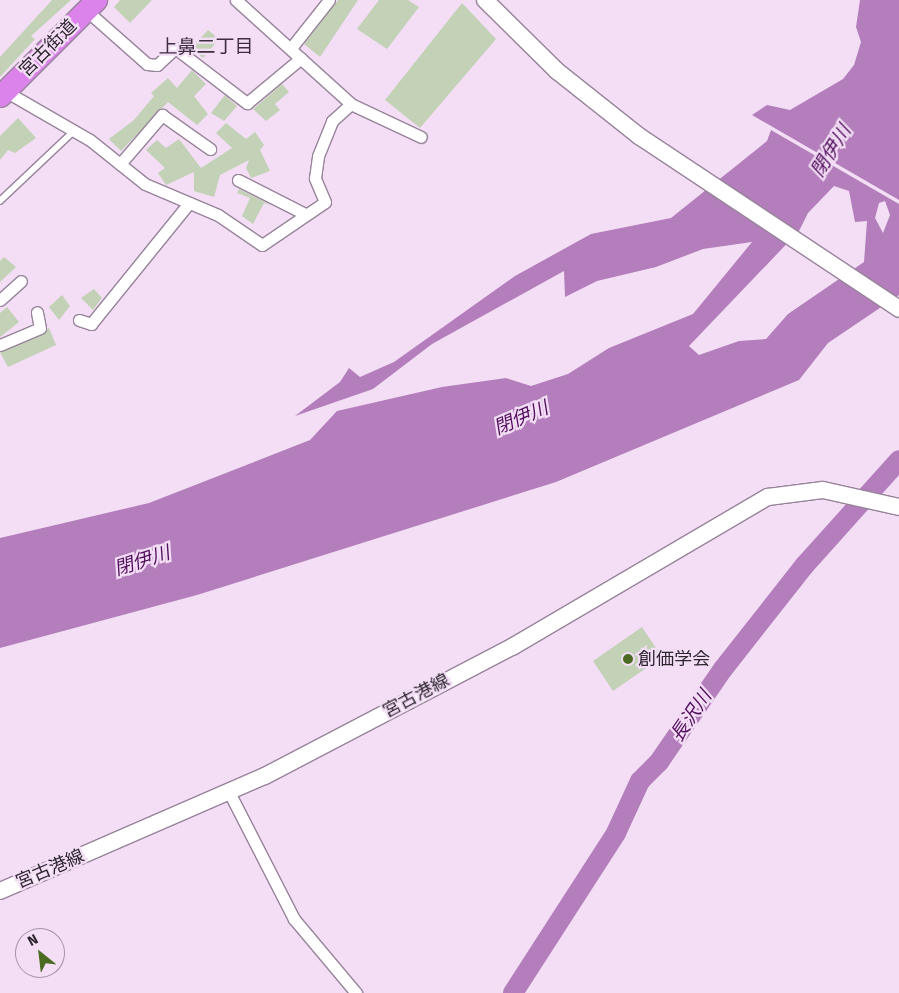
<!DOCTYPE html>
<html>
<head>
<meta charset="utf-8">
<style>
  body { margin:0 }
  #map { position:relative; width:899px; height:993px; overflow:hidden; background:#f3def6; font-family:"Fira Sans","Noto Sans JP",sans-serif }
  div>[style] { position:absolute }
  [style*='--x'] { left:calc(var(--x)*1px); top:calc(var(--y)*1px); width:calc(var(--w)*1px); rotate:calc(var(--a)*1deg) }
  .water>* { inset:0; background:#b37ebb }
  .river>* { height:20px; margin:-10px; padding:0 10px; transform-origin:10px; border-radius:10px; background:#b37ebb }
  .building>* { inset:0; background:#c3d1b6 }
  .roads { filter:drop-shadow(1px 0 #97839a) drop-shadow(-1px 0 #97839a) drop-shadow(0 1px #97839a) drop-shadow(0 -1px #97839a) }
  .lane>* { height:5.5px; margin:-2.75px; padding:0 2.75px; transform-origin:2.75px; border-radius:2.75px; background:#fff }
  .street>* { height:11px; margin:-5.5px; padding:0 5.5px; transform-origin:5.5px; border-radius:5.5px; background:#fff }
  .secondary>* { height:16px; margin:-8px; padding:0 8px; transform-origin:8px; border-radius:8px; background:#fff }
  .highway>* { height:21px; margin:-10.5px; padding:0 10.5px; transform-origin:10.5px; border-radius:10.5px; background:#db83ea }
  .dots>* { width:14px; height:14px; translate:-50% -50%; box-sizing:border-box; border:2px solid #f3def6; border-radius:50% }
  span { translate:-50% -50%; white-space:nowrap; text-align:center; line-height:1.15; -webkit-text-stroke:4.5px #f3def6; paint-order:stroke }
  .street-label { font-size:18px; color:#2c252e }
  .poi-label { font-size:18px; color:#2c252e }
  .left { translate:0 -50%; text-align:left }
  .neighbourhood-label { font-size:19px; color:#3e2d40 }
  .water-label { font-size:19px; color:#53105d; font-style:italic }
  .north { position:absolute; left:15px; top:928px; width:50px; height:50px; box-sizing:border-box; background:#f3def6; border:1px solid #a394a6; border-radius:50%; rotate:331deg; font-size:14px; font-weight:700; line-height:20px; text-align:center; color:#2c252e }
  .north::after { content:''; display:block; margin:auto; width:18px; height:22px; background:#4b6b22; clip-path:polygon(50% 0,100% 100%,50% 72%,0 100%) }
</style>
</head>
<body>
<div id="map">
  <div class="water">
    <div style="clip-path:polygon(860px 0,899px 0,899px 200px,752px 115px,767px 105px,790px 110px,843px 79px,854px 65px,861px 42px,856px 27px)"></div>
    <div style="clip-path:polygon(evenodd,771px 130px,899px 204px,899px 295px,828px 343px,799px 380px,556px 482px,197px 595px,0 648px,0 538px,149px 503px,310px 440px,337px 411px,442px 387px,506px 378px,531px 386px,568px 374px,609px 348px,693px 314px,752px 242px,703px 249px,656px 267px,597px 281px,565px 297px,564px 271px,432px 344px,373px 389px,295px 416px,340px 382px,349px 368px,360px 377px,394px 362px,515px 276px,591px 234px,671px 218px,767px 141px,771px 130px,834px 186px,849px 191px,855px 222px,867px 221px,864px 262px,788px 314px,766px 339px,739px 341px,699px 355px,689px 346px,799px 231px,808px 213px,834px 186px,771px 130px,885px 201px,890px 215px,883px 233px,875px 218px,879px 203px,885px 201px)"></div>
  </div>
  <div class="river">
    <div style="--x:513;--y:993;--w:190;--a:-57.2"></div>
    <div style="--x:616;--y:833;--w:57;--a:-65.2"></div>
    <div style="--x:640;--y:781;--w:27;--a:-45"></div>
    <div style="--x:659;--y:762;--w:113;--a:-55.5"></div>
    <div style="--x:723;--y:669;--w:131;--a:-51.8"></div>
    <div style="--x:804;--y:566;--w:142;--a:-48.1"></div>
  </div>
  <div class="building">
    <div style="clip-path:polygon(52px 0,71px 0,31px 36px,35px 39px,0 77px,0 57px)"></div>
    <div style="clip-path:polygon(120px 0,152px 0,130px 23px,114px 7px)"></div>
    <div style="clip-path:polygon(338px 0,358px 0,320px 57px,304px 44px)"></div>
    <div style="clip-path:polygon(379px 0,408px 0,419px 7px,387px 49px,357px 29px)"></div>
    <div style="clip-path:polygon(462px 3px,496px 39px,420px 128px,385px 100px)"></div>
    <div style="clip-path:polygon(208px 30px,219px 39px,203px 58px,191px 48px)"></div>
    <div style="clip-path:polygon(192px 70px,206px 84px,194px 96px,208px 114px,197px 125px,168px 102px,121px 151px,109px 139px,134px 120px,154px 96px,151px 93px,168px 78px,177px 88px)"></div>
    <div style="clip-path:polygon(282px 84px,289px 92px,275px 104px,280px 110px,266px 121px,253px 109px)"></div>
    <div style="clip-path:polygon(225px 95px,237px 106px,224px 121px,211px 113px)"></div>
    <div style="clip-path:polygon(18px 118px,36px 138px,15px 153px,8px 150px,0 160px,0 136px)"></div>
    <div style="clip-path:polygon(226px 123px,246px 139px,255px 132px,264px 145px,260px 150px,270px 171px,251px 178px,246px 168px,249px 160px,220px 175px,214px 197px,194px 191px,194px 172px,166px 185px,158px 173px,165px 168px,146px 150px,157px 140px,166px 148px,179px 139px,201px 168px,232px 148px,216px 133px)"></div>
    <div style="clip-path:polygon(239px 189px,271px 205px,264px 203px,253px 224px,242px 216px,250px 198px,237px 193px)"></div>
    <div style="clip-path:polygon(4px 257px,16px 267px,0 282px,0 261px)"></div>
    <div style="clip-path:polygon(94px 289px,102px 298px,93px 310px,81px 298px)"></div>
    <div style="clip-path:polygon(62px 295px,70px 306px,59px 320px,49px 307px)"></div>
    <div style="clip-path:polygon(7px 307px,19px 322px,0 337px,0 313px)"></div>
    <div style="clip-path:polygon(49px 328px,56px 345px,8px 367px,0 352px)"></div>
    <div style="clip-path:polygon(642px 627px,662px 657px,613px 691px,593px 661px)"></div>
  </div>
  <div class="roads">
    <div class="lane">
      <div style="--x:0;--y:201;--w:100;--a:-43.4"></div>
    </div>
    <div class="street">
      <div style="--x:236;--y:0;--w:155;--a:42.1"></div>
      <div style="--x:351;--y:104;--w:77;--a:25.2"></div>
      <div style="--x:86;--y:10;--w:81;--a:41.5"></div>
      <div style="--x:147;--y:64;--w:10;--a:6"></div>
      <div style="--x:157;--y:65;--w:25;--a:-43"></div>
      <div style="--x:175;--y:48;--w:91;--a:37.4"></div>
      <div style="--x:247;--y:103;--w:70;--a:-39.8"></div>
      <div style="--x:291;--y:48;--w:61;--a:-51.6"></div>
      <div style="--x:5;--y:91;--w:98;--a:30"></div>
      <div style="--x:90;--y:140;--w:70;--a:38.7"></div>
      <div style="--x:145;--y:184;--w:79;--a:23"></div>
      <div style="--x:218;--y:215;--w:53;--a:34.3"></div>
      <div style="--x:262;--y:245;--w:76;--a:-34.3"></div>
      <div style="--x:325;--y:202;--w:26;--a:-113"></div>
      <div style="--x:315;--y:178;--w:22;--a:-82"></div>
      <div style="--x:318;--y:156;--w:38;--a:-68"></div>
      <div style="--x:332;--y:121;--w:25;--a:-42"></div>
      <div style="--x:120;--y:164;--w:65;--a:-49.4"></div>
      <div style="--x:162;--y:115;--w:59;--a:35.3"></div>
      <div style="--x:238;--y:180;--w:75;--a:26.9"></div>
      <div style="--x:0;--y:300;--w:28;--a:-42"></div>
      <div style="--x:79;--y:320;--w:13;--a:18"></div>
      <div style="--x:91;--y:324;--w:156;--a:-51"></div>
      <div style="--x:0;--y:345;--w:43;--a:-23"></div>
      <div style="--x:40;--y:328;--w:16;--a:-101"></div>
      <div style="--x:229;--y:792;--w:143;--a:62.9"></div>
      <div style="--x:294;--y:919;--w:97;--a:50"></div>
    </div>
    <div class="secondary">
      <div style="--x:485;--y:0;--w:101;--a:44.6"></div>
      <div style="--x:557;--y:71;--w:105;--a:38.4"></div>
      <div style="--x:639;--y:136;--w:312;--a:33.6"></div>
      <div style="--x:0;--y:891;--w:289;--a:-23.5"></div>
      <div style="--x:265;--y:776;--w:279;--a:-27.6"></div>
      <div style="--x:512;--y:647;--w:297;--a:-30.4"></div>
      <div style="--x:768;--y:497;--w:55;--a:-7.3"></div>
      <div style="--x:823;--y:490;--w:78;--a:12.6"></div>
    </div>
    <div class="highway">
      <div style="--x:0;--y:96;--w:136;--a:-45"></div>
    </div>
  </div>
  <div class="dots">
    <div style="left:628px;top:659px;background:#4b6b22"></div>
  </div>
  <div class="street-label">
    <span style="left:48px;top:48px;rotate:-45deg">宮古街道</span>
    <span style="left:416px;top:696px;rotate:-28deg">宮古港線</span>
    <span style="left:50px;top:869px;rotate:-23deg">宮古港線</span>
  </div>
  <div class="poi-label">
    <span class="left" style="left:638px;top:659px">創価学会</span>
  </div>
  <div class="neighbourhood-label">
    <span style="left:206px;top:47px">上鼻二丁目</span>
  </div>
  <div class="water-label">
    <span style="left:831px;top:151px;rotate:-58deg">閉伊川</span>
    <span style="left:521px;top:418px;rotate:-23deg">閉伊川</span>
    <span style="left:142px;top:561px;rotate:-18deg">閉伊川</span>
    <span style="left:691px;top:716px;rotate:-56deg">長沢川</span>
  </div>
  <div class="north">N</div>
</div>
</body>
</html>
